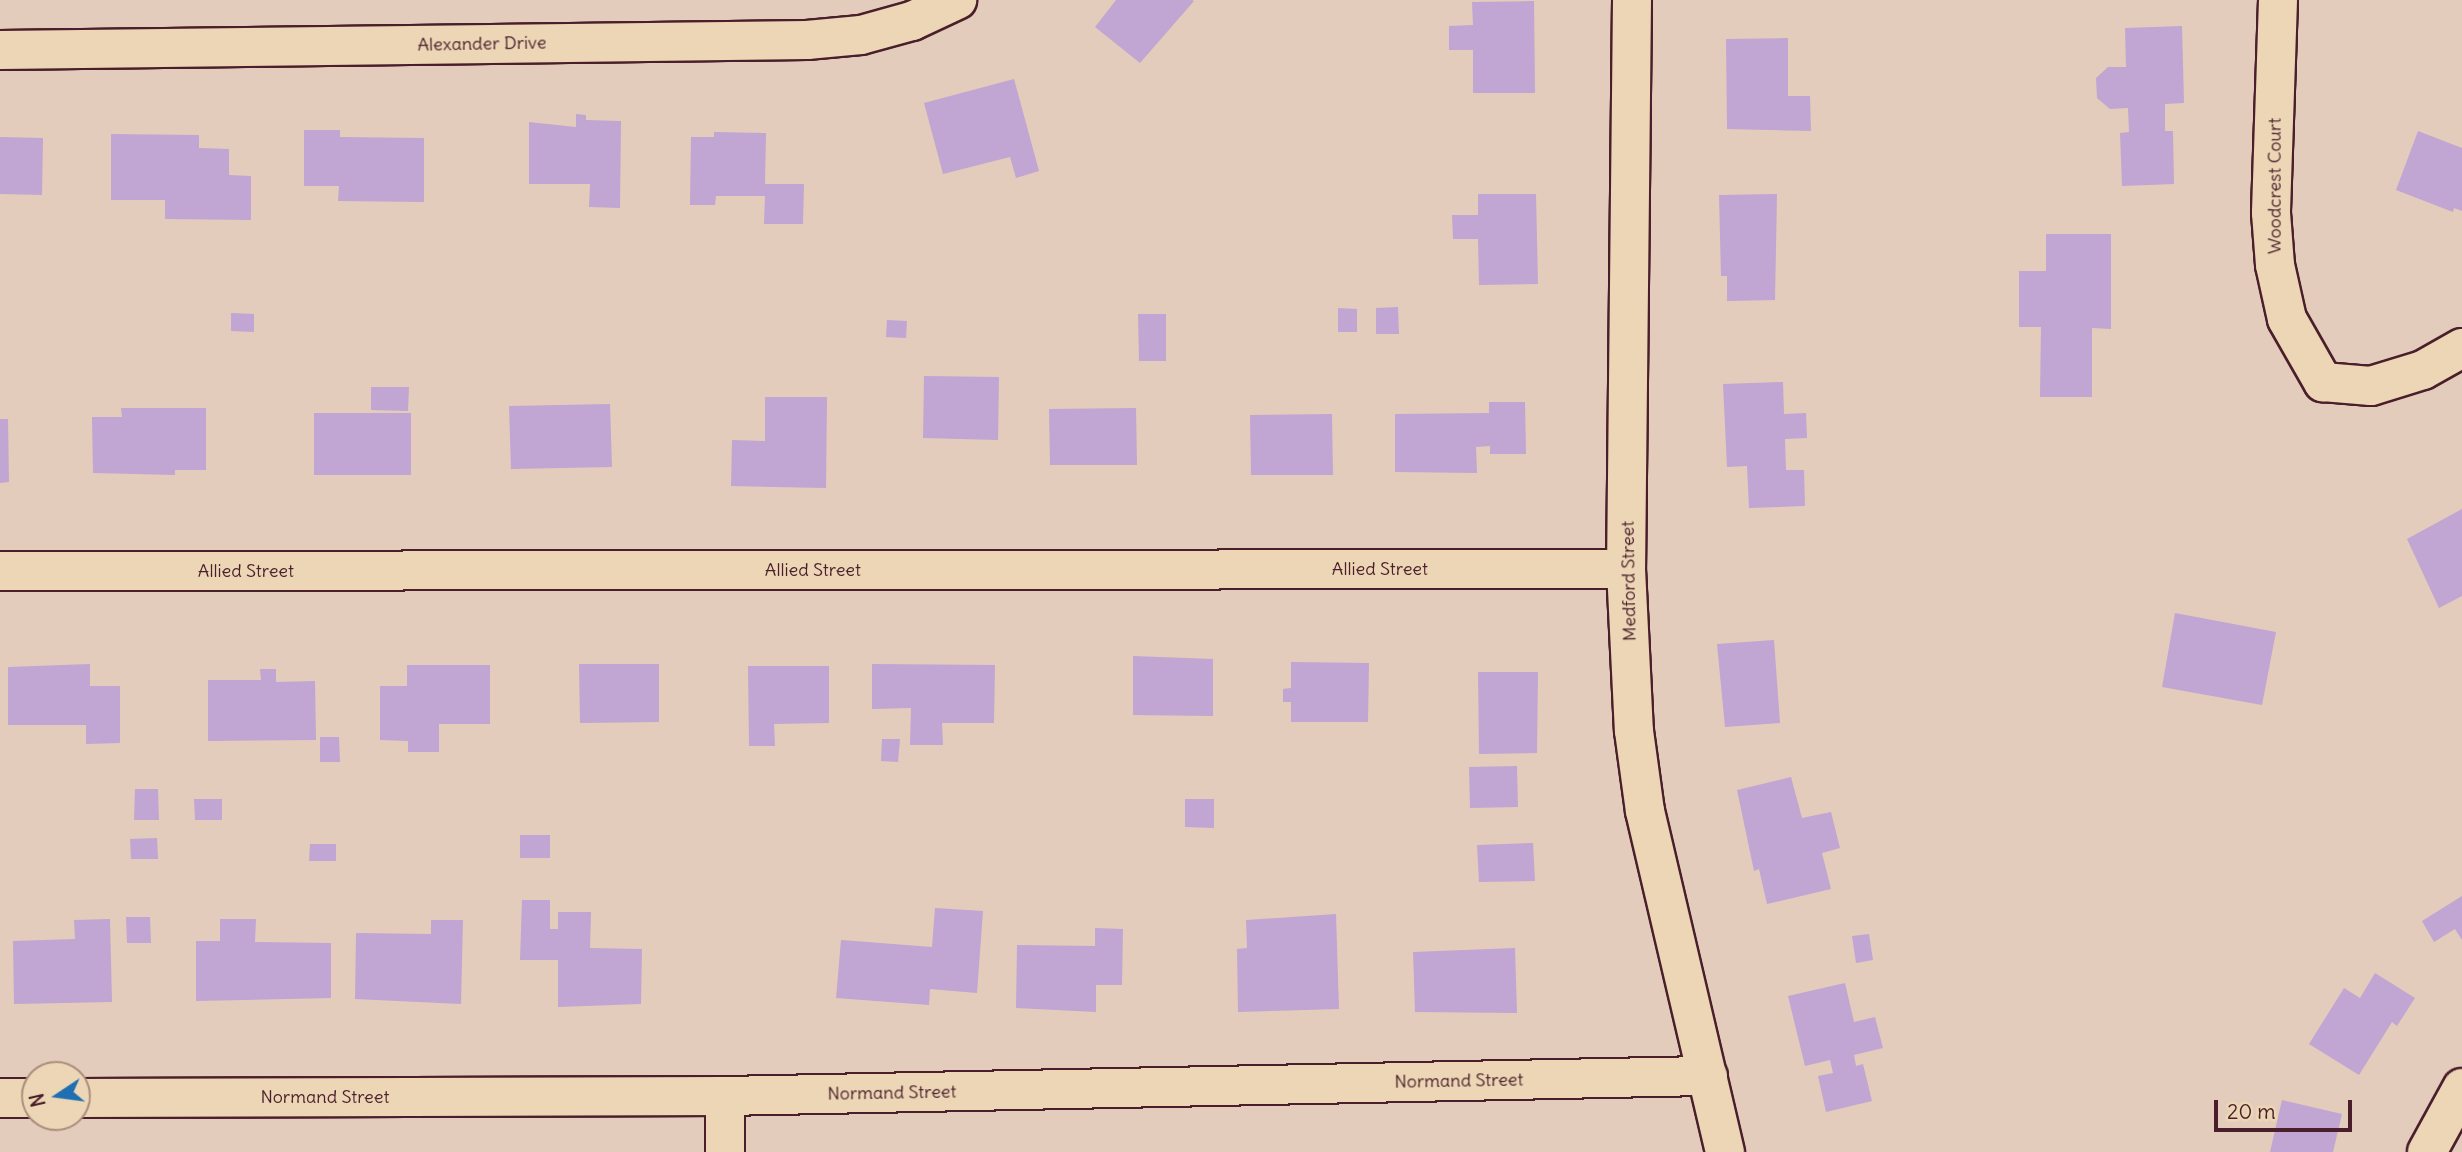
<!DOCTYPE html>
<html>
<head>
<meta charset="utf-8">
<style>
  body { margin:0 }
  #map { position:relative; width:2462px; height:1152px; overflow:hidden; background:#e3ccbb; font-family:Delius,sans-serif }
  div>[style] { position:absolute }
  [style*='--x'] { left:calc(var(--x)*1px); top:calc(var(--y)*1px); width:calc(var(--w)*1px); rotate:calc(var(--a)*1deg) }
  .building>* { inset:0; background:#c1a5d2 }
  .roads { filter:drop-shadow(2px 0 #4a1f2b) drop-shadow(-2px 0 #4a1f2b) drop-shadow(0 2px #4a1f2b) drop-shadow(0 -2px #4a1f2b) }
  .street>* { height:38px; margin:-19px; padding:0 19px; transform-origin:19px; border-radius:19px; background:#ecd6b5 }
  span { translate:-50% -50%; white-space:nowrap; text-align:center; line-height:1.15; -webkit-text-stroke:7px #ecd6b5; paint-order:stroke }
  .street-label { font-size:18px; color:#4a1f2b }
  .north { position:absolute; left:21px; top:1061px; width:70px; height:70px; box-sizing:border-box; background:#ecd6b5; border:2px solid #ab8d7e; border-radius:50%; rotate:257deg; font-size:19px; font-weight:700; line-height:28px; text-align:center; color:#4a1f2b }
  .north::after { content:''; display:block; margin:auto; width:24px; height:32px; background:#1f6fb2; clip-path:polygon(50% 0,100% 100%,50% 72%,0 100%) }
  .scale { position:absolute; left:2214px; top:1100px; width:138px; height:32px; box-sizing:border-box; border:4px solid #4a1f2b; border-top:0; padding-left:9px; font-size:21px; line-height:24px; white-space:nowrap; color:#4a1f2b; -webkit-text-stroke:5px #ecd6b5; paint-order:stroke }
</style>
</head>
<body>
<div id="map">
  <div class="building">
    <div style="clip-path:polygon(1116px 0,1192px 0,1194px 1px,1140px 63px,1095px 27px)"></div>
    <div style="clip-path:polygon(1534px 1px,1535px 93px,1473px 93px,1473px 50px,1449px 50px,1449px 26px,1473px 25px,1472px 2px)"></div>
    <div style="clip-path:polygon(2182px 26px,2184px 103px,2165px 104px,2165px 131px,2173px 131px,2174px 184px,2122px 186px,2120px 133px,2129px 132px,2128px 108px,2110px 109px,2097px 98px,2096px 78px,2108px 67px,2126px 67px,2125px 28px)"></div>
    <div style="clip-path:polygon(1788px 38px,1788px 96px,1810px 96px,1811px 131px,1727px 129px,1726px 39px)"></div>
    <div style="clip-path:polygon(1014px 79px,1039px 171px,1016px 178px,1010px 157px,943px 174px,924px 103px)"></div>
    <div style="clip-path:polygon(576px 114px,586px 115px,586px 120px,621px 121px,620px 208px,589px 207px,590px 184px,529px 184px,529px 122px,576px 127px)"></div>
    <div style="clip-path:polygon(304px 130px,340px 130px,340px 137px,424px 138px,424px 202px,338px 201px,339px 186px,304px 186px)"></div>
    <div style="clip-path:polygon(2418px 131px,2462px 148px,2462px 211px,2454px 208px,2453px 212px,2396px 190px)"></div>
    <div style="clip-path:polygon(714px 132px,766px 133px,765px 184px,804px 184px,803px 224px,764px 224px,765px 196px,716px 196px,715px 205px,690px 205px,691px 137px,714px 137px)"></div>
    <div style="clip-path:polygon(111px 134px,199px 135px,199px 148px,229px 149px,229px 175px,251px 176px,251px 220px,165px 219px,165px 200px,111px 200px)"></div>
    <div style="clip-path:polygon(0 137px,43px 138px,42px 195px,0 194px)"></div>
    <div style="clip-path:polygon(1478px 194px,1536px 194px,1538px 284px,1479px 285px,1478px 239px,1453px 239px,1452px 215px,1478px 215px)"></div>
    <div style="clip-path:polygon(1777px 194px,1775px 300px,1727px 301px,1727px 276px,1721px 276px,1719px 195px)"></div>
    <div style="clip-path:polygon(2046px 234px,2111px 234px,2111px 329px,2092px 328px,2092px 397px,2040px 397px,2041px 327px,2019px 327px,2019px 271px,2046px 271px)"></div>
    <div style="clip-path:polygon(1398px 307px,1399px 334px,1376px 334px,1376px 308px)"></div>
    <div style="clip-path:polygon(1338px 308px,1357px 309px,1357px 332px,1338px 332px)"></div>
    <div style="clip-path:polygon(231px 313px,254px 314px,254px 332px,231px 331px)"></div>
    <div style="clip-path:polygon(1138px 314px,1166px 314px,1166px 361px,1139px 361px)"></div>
    <div style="clip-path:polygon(887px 320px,907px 321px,906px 338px,886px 337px)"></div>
    <div style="clip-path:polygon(924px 376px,999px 377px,998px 440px,923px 438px)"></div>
    <div style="clip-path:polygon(1783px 382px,1784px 414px,1806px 413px,1807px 438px,1785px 439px,1786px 470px,1804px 470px,1805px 506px,1749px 508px,1747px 466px,1727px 467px,1723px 384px)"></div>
    <div style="clip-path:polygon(371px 387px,409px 387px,408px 411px,371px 410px)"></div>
    <div style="clip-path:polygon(765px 397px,827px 397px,826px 488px,731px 486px,732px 440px,765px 441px)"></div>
    <div style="clip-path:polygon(1489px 402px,1525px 402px,1526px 454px,1490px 454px,1490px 446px,1476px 447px,1477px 473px,1395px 472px,1395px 414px,1489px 413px)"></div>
    <div style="clip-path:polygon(610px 404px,612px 467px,511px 469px,509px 406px)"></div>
    <div style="clip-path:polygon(121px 408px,206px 408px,206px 470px,175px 470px,175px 475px,93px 473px,92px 417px,122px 417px)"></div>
    <div style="clip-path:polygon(1136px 408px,1137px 465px,1050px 465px,1049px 409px)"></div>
    <div style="clip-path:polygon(314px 413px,411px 413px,411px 475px,314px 475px)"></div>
    <div style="clip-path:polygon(1332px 414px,1333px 475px,1251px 475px,1250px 415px)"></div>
    <div style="clip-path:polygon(0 419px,8px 419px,9px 482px,0 483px)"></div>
    <div style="clip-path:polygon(2462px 509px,2462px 596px,2439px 608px,2407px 539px)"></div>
    <div style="clip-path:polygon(2175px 613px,2276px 632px,2262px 705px,2162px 687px)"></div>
    <div style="clip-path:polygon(1774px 640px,1780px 723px,1725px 727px,1717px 644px)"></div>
    <div style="clip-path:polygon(1133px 656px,1213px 659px,1213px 716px,1133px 715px)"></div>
    <div style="clip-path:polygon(1291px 662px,1369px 663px,1368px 722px,1291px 722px,1291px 702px,1283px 702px,1283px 689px,1291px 688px)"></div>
    <div style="clip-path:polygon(90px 664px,90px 686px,120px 686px,120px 743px,86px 744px,86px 725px,8px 725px,8px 667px)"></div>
    <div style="clip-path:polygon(579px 664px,659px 664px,659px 722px,580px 723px)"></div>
    <div style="clip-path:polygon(872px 664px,995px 665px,994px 723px,942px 723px,943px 745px,910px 745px,911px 708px,872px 709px)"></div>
    <div style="clip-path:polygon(407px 665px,490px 665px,490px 724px,439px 724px,439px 752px,408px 752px,408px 741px,380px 740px,380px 686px,407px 686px)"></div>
    <div style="clip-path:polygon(748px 666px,829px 666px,829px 723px,774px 724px,775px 746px,749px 746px)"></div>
    <div style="clip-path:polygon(260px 669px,276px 669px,276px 682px,315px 681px,316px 740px,208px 741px,208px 680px,261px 680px)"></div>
    <div style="clip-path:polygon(1478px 672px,1538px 672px,1537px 753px,1479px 754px)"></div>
    <div style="clip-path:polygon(320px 737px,339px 737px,340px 762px,320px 762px)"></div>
    <div style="clip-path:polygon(882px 739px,900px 739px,898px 762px,881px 761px)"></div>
    <div style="clip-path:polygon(1517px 766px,1518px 807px,1470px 808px,1469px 767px)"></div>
    <div style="clip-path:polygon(1791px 777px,1802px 818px,1831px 812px,1840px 848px,1822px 853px,1831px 889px,1767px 904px,1759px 869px,1754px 871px,1737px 790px)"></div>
    <div style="clip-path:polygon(135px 789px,158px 789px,159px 820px,134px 820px)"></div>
    <div style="clip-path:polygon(194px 799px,222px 799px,222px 820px,195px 820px)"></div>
    <div style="clip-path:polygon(1185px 799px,1214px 799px,1214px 828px,1185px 827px)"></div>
    <div style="clip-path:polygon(520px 835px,550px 835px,550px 858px,520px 858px)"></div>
    <div style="clip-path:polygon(157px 838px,158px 859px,131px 859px,130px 839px)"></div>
    <div style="clip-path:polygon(1533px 843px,1535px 881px,1479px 882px,1477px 845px)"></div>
    <div style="clip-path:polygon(310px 844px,336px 844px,336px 861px,309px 861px)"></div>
    <div style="clip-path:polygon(2462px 896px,2462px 940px,2455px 929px,2434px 942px,2422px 921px)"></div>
    <div style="clip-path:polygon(522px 900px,550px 900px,550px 929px,558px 929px,558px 912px,591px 912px,590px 948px,642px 949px,641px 1004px,558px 1007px,558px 960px,520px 960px)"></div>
    <div style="clip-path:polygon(935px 908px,983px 911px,977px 993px,930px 989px,929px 1005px,836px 998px,841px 940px,932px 947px)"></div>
    <div style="clip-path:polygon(1336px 914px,1339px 1009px,1238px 1012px,1237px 949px,1247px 948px,1246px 920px)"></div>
    <div style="clip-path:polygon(126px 917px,150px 917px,151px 943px,127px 943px)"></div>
    <div style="clip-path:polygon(110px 919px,112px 1002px,14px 1004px,13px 941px,75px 939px,74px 920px)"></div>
    <div style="clip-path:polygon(220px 919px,256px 919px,255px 942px,331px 943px,331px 998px,196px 1001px,196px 941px,220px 941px)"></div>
    <div style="clip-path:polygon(431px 920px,463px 920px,461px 1004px,355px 999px,356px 933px,431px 934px)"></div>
    <div style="clip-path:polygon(1095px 928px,1123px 929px,1122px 985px,1096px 985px,1096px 1012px,1016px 1008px,1017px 945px,1095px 946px)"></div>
    <div style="clip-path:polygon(1869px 934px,1873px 960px,1856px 963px,1852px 936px)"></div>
    <div style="clip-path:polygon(1515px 948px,1517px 1013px,1415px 1012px,1413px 952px)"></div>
    <div style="clip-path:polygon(2375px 973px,2415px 998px,2397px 1026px,2392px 1022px,2359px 1075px,2309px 1044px,2344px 988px,2360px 998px)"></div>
    <div style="clip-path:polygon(1845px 983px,1854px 1022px,1875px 1017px,1883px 1048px,1854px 1055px,1856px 1066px,1863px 1064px,1872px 1101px,1826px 1112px,1818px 1076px,1833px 1073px,1830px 1060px,1805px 1066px,1788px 996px)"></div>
    <div style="clip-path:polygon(2282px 1100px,2342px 1114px,2333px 1152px,2270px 1152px)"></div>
  </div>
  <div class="roads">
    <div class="street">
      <div style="--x:1632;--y:0;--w:569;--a:90.6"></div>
      <div style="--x:1626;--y:569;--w:162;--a:87.2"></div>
      <div style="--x:1634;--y:731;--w:81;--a:82.2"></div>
      <div style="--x:1645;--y:811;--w:350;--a:76.8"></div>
      <div style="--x:2278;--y:0;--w:213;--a:91.9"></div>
      <div style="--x:2271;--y:213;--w:52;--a:85.6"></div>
      <div style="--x:2275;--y:265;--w:55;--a:77.5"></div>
      <div style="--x:2287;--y:319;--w:73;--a:60.3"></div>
      <div style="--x:2323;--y:382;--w:48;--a:4.8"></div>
      <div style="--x:2371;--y:386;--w:54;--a:-17.1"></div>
      <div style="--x:2423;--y:370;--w:45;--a:-29.4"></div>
      <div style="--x:0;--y:50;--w:807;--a:-0.71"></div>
      <div style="--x:807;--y:40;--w:54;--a:-5.3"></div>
      <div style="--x:861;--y:35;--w:53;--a:-15.4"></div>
      <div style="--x:912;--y:21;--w:50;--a:-25"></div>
      <div style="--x:0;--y:571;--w:1626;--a:-0.07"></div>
      <div style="--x:725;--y:1096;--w:56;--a:90"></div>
      <div style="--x:0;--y:1098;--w:35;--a:0"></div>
      <div style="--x:77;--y:1098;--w:648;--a:-0.18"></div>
      <div style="--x:725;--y:1096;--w:983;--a:-1.17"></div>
      <div style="--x:2427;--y:1152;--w:73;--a:-61.3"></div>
    </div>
  </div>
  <div class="street-label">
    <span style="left:482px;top:44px;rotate:-1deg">Alexander Drive</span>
    <span style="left:2275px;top:186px;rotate:-90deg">Woodcrest Court</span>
    <span style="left:1380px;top:569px">Allied Street</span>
    <span style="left:813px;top:570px">Allied Street</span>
    <span style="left:246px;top:571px">Allied Street</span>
    <span style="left:1629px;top:581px;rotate:-91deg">Medford Street</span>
    <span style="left:1459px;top:1081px;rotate:-1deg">Normand Street</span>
    <span style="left:892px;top:1093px;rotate:-1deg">Normand Street</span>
    <span style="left:325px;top:1097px">Normand Street</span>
  </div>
  <div class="north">N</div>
  <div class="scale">20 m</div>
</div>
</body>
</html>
